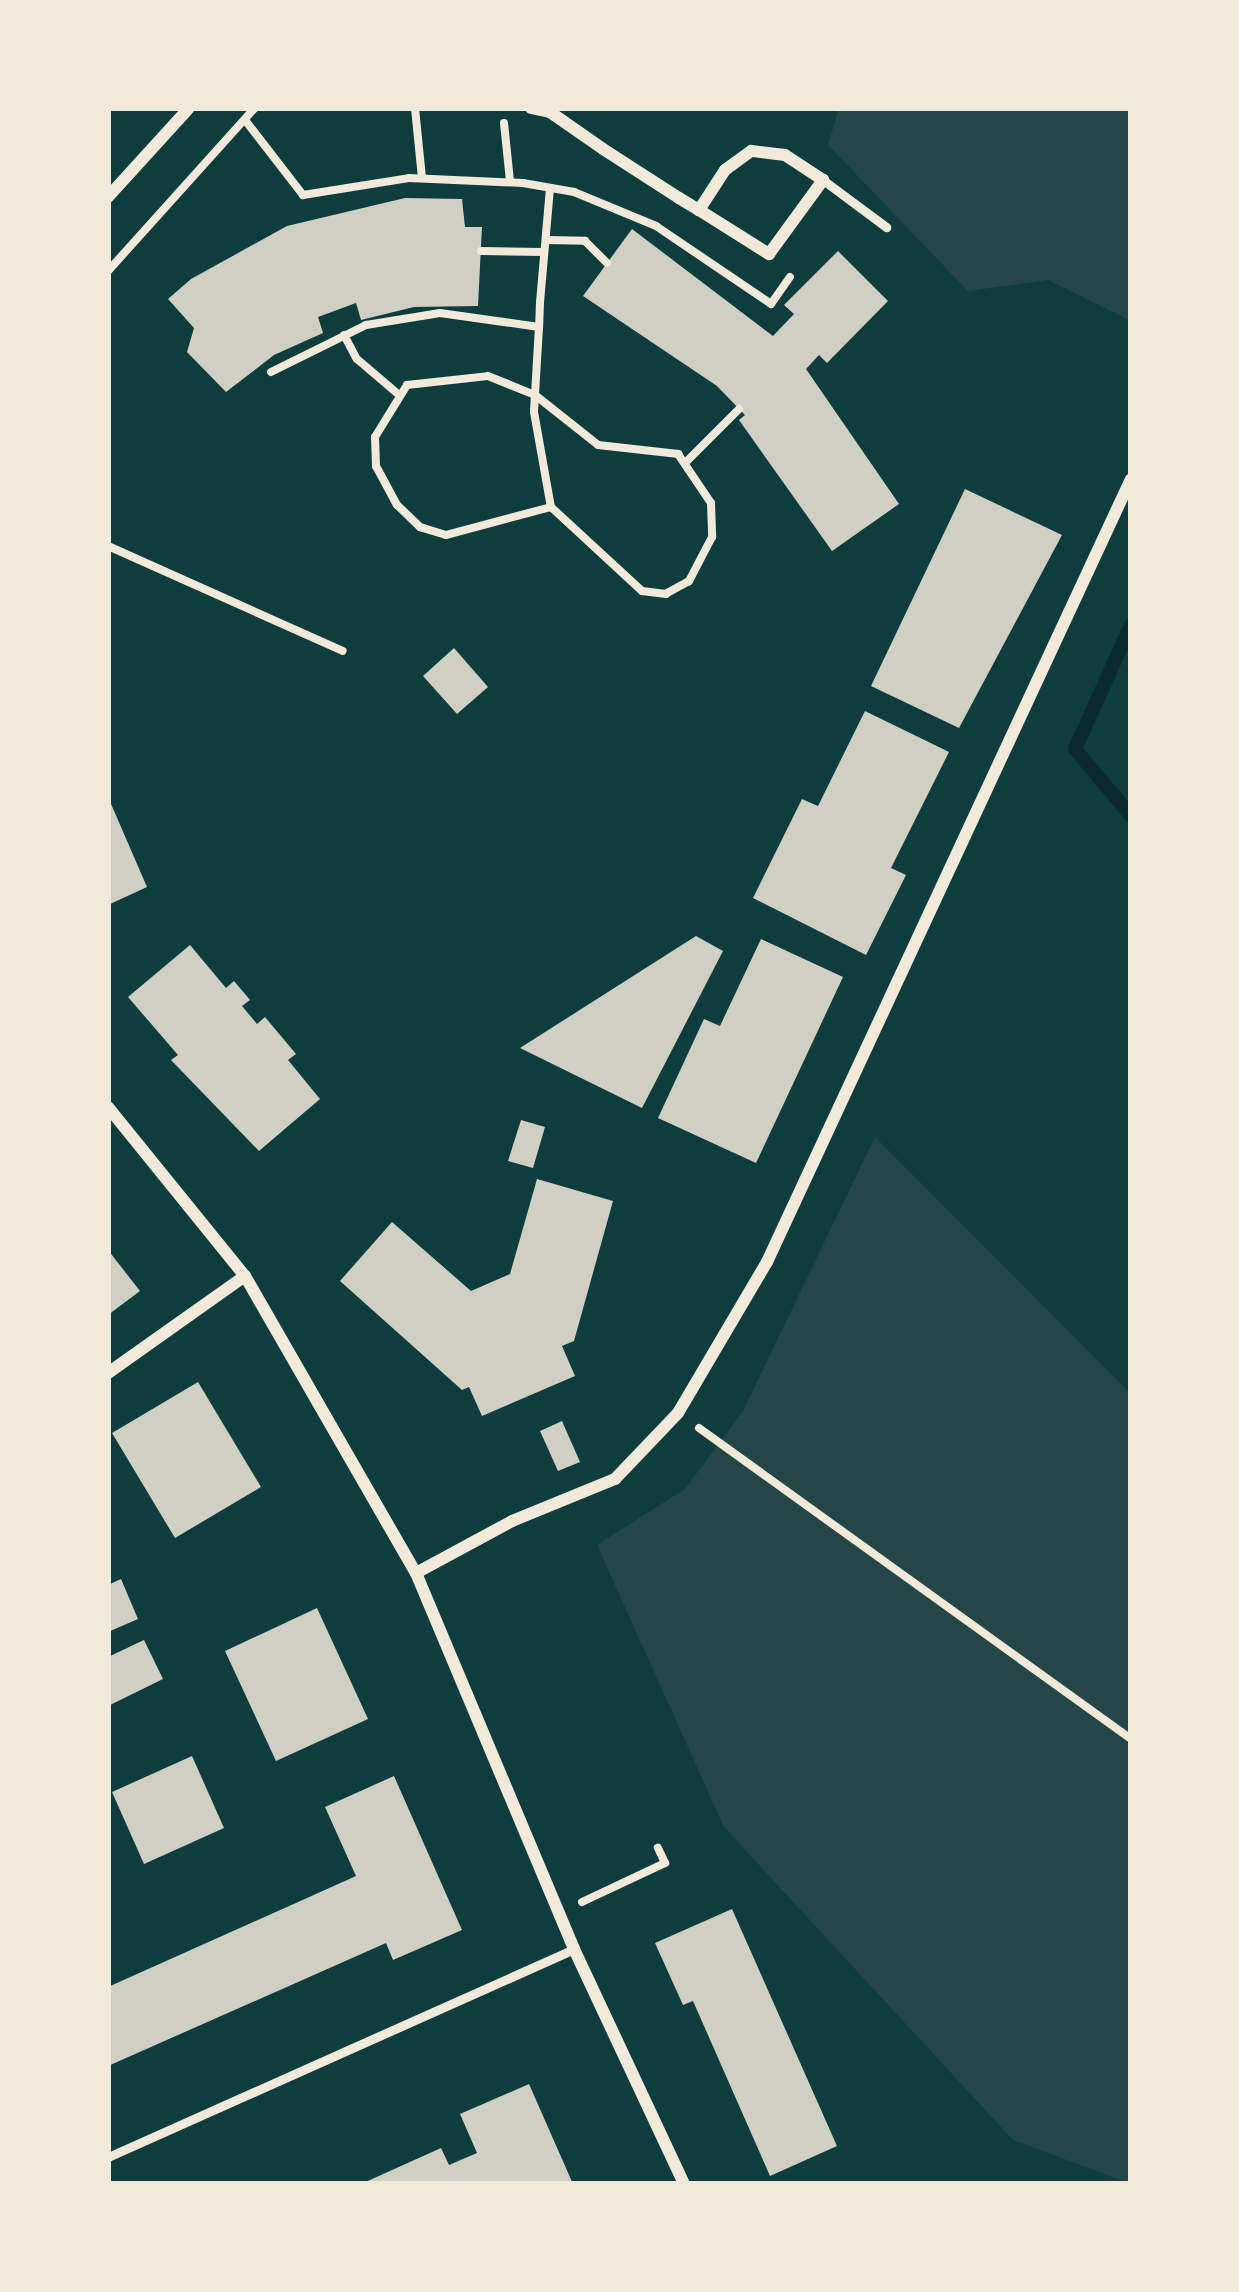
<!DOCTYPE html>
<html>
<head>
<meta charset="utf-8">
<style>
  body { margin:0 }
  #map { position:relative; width:1239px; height:2292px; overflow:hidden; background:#0f3d3e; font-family:Lora,serif }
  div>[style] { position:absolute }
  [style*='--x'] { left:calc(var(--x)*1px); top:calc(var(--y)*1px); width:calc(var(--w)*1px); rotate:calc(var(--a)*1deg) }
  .green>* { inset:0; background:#244646 }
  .stream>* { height:14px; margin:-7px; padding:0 7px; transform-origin:7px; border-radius:7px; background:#0a2a2b }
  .building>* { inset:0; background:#cfcfc3 }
  .path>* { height:8px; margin:-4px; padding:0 4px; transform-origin:4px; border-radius:4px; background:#f1e9da }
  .service>* { height:9px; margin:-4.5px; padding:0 4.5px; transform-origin:4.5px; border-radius:4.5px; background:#f1e9da }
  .minor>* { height:12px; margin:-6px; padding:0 6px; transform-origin:6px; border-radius:6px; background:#f1e9da }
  span { translate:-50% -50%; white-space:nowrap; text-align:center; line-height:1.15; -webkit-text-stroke:9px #f1e9da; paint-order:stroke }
  .frame { position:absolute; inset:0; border:111px solid #f1e9da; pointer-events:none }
</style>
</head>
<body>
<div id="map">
  <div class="green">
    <div style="clip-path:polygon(839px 108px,1131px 108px,1131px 321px,1048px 280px,968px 291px,828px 145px)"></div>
    <div style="clip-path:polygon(875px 1137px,1131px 1394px,1131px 2184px,1013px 2140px,724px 1827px,597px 1545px,685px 1489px,743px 1411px)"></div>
  </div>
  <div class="stream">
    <div style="--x:1131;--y:625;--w:136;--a:114.3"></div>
    <div style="--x:1075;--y:749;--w:87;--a:50.1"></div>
  </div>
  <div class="building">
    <div style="clip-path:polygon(405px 198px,462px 199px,465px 227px,482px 227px,478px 306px,414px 307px,361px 320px,356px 303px,318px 317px,323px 333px,274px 355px,226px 392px,187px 352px,194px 328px,168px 299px,191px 279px,287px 226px)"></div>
    <div style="clip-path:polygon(632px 229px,773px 336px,794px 314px,784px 305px,838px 251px,888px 301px,827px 363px,819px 355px,806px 369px,899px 504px,832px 551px,739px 420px,745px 415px,717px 386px,583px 296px)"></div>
    <div style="clip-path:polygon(965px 489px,1062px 535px,959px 728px,871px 686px)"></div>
    <div style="clip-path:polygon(454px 648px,488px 687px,457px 714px,423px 676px)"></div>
    <div style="clip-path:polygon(865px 711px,949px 752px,891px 868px,906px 875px,866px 955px,753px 898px,802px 799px,818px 806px)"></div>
    <div style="clip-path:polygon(108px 797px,147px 887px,108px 905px)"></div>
    <div style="clip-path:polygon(696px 936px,723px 951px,642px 1108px,520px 1048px)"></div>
    <div style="clip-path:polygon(761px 939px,843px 977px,756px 1163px,658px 1118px,704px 1019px,720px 1026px)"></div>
    <div style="clip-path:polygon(190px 945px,226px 988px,234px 981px,250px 1000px,242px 1006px,257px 1024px,265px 1017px,296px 1054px,288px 1060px,320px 1099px,259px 1151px,171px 1060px,178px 1055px,128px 997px)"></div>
    <div style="clip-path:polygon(521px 1120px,545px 1127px,533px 1168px,508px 1161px)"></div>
    <div style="clip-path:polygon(537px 1179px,613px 1201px,574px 1341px,562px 1346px,575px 1376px,482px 1416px,469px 1387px,462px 1390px,340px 1281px,392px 1222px,471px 1291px,510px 1274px)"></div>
    <div style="clip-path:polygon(108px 1250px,140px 1291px,108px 1315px)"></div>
    <div style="clip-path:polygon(198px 1382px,261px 1487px,175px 1538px,112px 1433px)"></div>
    <div style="clip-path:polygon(562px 1421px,580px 1462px,558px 1471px,540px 1431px)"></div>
    <div style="clip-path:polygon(121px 1579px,138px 1619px,108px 1632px,108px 1585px)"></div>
    <div style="clip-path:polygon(317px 1608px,368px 1719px,276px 1761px,225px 1651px)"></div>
    <div style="clip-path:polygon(144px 1640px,163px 1679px,108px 1706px,108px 1657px)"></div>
    <div style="clip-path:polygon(192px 1756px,224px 1828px,144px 1864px,112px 1792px)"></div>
    <div style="clip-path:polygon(394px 1776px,462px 1930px,393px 1960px,386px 1943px,108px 2066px,108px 1987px,356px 1876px,325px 1807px)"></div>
    <div style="clip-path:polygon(732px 1909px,837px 2146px,770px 2176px,693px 2001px,683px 2005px,655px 1943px)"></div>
    <div style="clip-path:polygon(529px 2084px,573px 2184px,361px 2184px,441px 2148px,449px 2165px,477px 2153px,460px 2114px)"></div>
  </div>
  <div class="path">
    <div style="--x:415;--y:108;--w:70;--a:84.3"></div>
    <div style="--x:245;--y:120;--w:95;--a:52.3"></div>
    <div style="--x:303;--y:195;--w:107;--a:-9.1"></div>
    <div style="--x:409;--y:178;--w:114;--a:2.5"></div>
    <div style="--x:523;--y:183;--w:52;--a:10"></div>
    <div style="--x:574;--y:192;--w:89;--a:22.5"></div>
    <div style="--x:656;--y:226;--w:139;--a:34.1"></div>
    <div style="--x:771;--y:304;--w:33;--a:-55"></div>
    <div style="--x:504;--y:123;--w:58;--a:84.1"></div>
    <div style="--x:550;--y:188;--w:114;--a:95"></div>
    <div style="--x:540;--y:302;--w:25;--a:92"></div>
    <div style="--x:539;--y:327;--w:85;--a:93.4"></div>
    <div style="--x:534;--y:412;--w:97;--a:79.9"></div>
    <div style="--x:551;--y:507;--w:109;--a:165.1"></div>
    <div style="--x:446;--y:535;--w:27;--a:-163"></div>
    <div style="--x:420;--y:527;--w:32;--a:-136"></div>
    <div style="--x:397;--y:505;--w:44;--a:-118.3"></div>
    <div style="--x:376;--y:466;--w:29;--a:-92"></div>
    <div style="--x:375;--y:437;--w:61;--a:-58.4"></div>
    <div style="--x:407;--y:385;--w:81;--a:-6.3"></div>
    <div style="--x:488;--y:376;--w:51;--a:22"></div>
    <div style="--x:535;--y:395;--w:80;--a:38.4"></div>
    <div style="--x:598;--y:445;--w:81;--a:6.4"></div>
    <div style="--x:678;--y:454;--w:59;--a:56"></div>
    <div style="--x:711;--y:503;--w:34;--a:88"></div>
    <div style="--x:712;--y:537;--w:50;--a:117.6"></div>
    <div style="--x:689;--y:581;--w:26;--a:151"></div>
    <div style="--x:666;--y:594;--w:24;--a:-173"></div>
    <div style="--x:642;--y:591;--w:124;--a:-137.3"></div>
    <div style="--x:546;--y:240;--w:39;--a:1"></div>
    <div style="--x:585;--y:241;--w:31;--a:45"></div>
    <div style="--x:481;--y:251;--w:63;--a:0.9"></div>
    <div style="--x:108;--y:271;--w:219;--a:-48"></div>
    <div style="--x:344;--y:335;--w:27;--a:62"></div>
    <div style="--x:357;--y:359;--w:54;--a:40.5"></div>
    <div style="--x:271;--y:372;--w:106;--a:-26.3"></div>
    <div style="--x:366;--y:325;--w:75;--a:-9.2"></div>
    <div style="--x:440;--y:313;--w:100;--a:8"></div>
    <div style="--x:686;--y:462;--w:75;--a:-45"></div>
    <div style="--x:108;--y:546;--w:257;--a:24.1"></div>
    <div style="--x:699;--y:1428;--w:532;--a:35.75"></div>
    <div style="--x:582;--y:1902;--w:92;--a:-25.2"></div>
    <div style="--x:665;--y:1863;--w:17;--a:-115"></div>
  </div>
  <div class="service">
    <div style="--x:823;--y:180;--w:79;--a:36.7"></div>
    <div style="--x:108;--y:2157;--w:510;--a:-24.05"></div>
  </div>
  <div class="minor">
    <div style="--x:531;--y:108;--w:19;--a:12"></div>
    <div style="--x:550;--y:112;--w:65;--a:34.9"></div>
    <div style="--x:603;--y:149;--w:90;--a:32.8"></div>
    <div style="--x:679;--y:198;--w:23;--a:31"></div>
    <div style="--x:699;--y:210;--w:83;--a:32.2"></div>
    <div style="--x:769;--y:254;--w:92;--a:-53.9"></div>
    <div style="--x:823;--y:180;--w:45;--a:-146.7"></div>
    <div style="--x:785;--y:155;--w:34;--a:-173"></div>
    <div style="--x:751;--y:151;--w:32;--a:144"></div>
    <div style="--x:725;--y:170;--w:48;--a:123"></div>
    <div style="--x:108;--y:197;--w:120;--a:-47.7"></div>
    <div style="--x:108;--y:1107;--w:218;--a:51"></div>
    <div style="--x:245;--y:1276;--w:343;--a:60.1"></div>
    <div style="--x:416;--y:1573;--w:408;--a:67.2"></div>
    <div style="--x:574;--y:1949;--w:259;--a:64.9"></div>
    <div style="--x:108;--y:1373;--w:168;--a:-35.3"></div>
    <div style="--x:416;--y:1573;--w:109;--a:-28.4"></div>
    <div style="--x:512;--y:1521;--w:111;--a:-22.2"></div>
    <div style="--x:615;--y:1479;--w:91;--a:-46.3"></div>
    <div style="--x:678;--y:1413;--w:175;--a:-59.5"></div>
    <div style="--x:767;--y:1262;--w:863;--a:-65.07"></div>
  </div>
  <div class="frame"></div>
</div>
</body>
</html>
